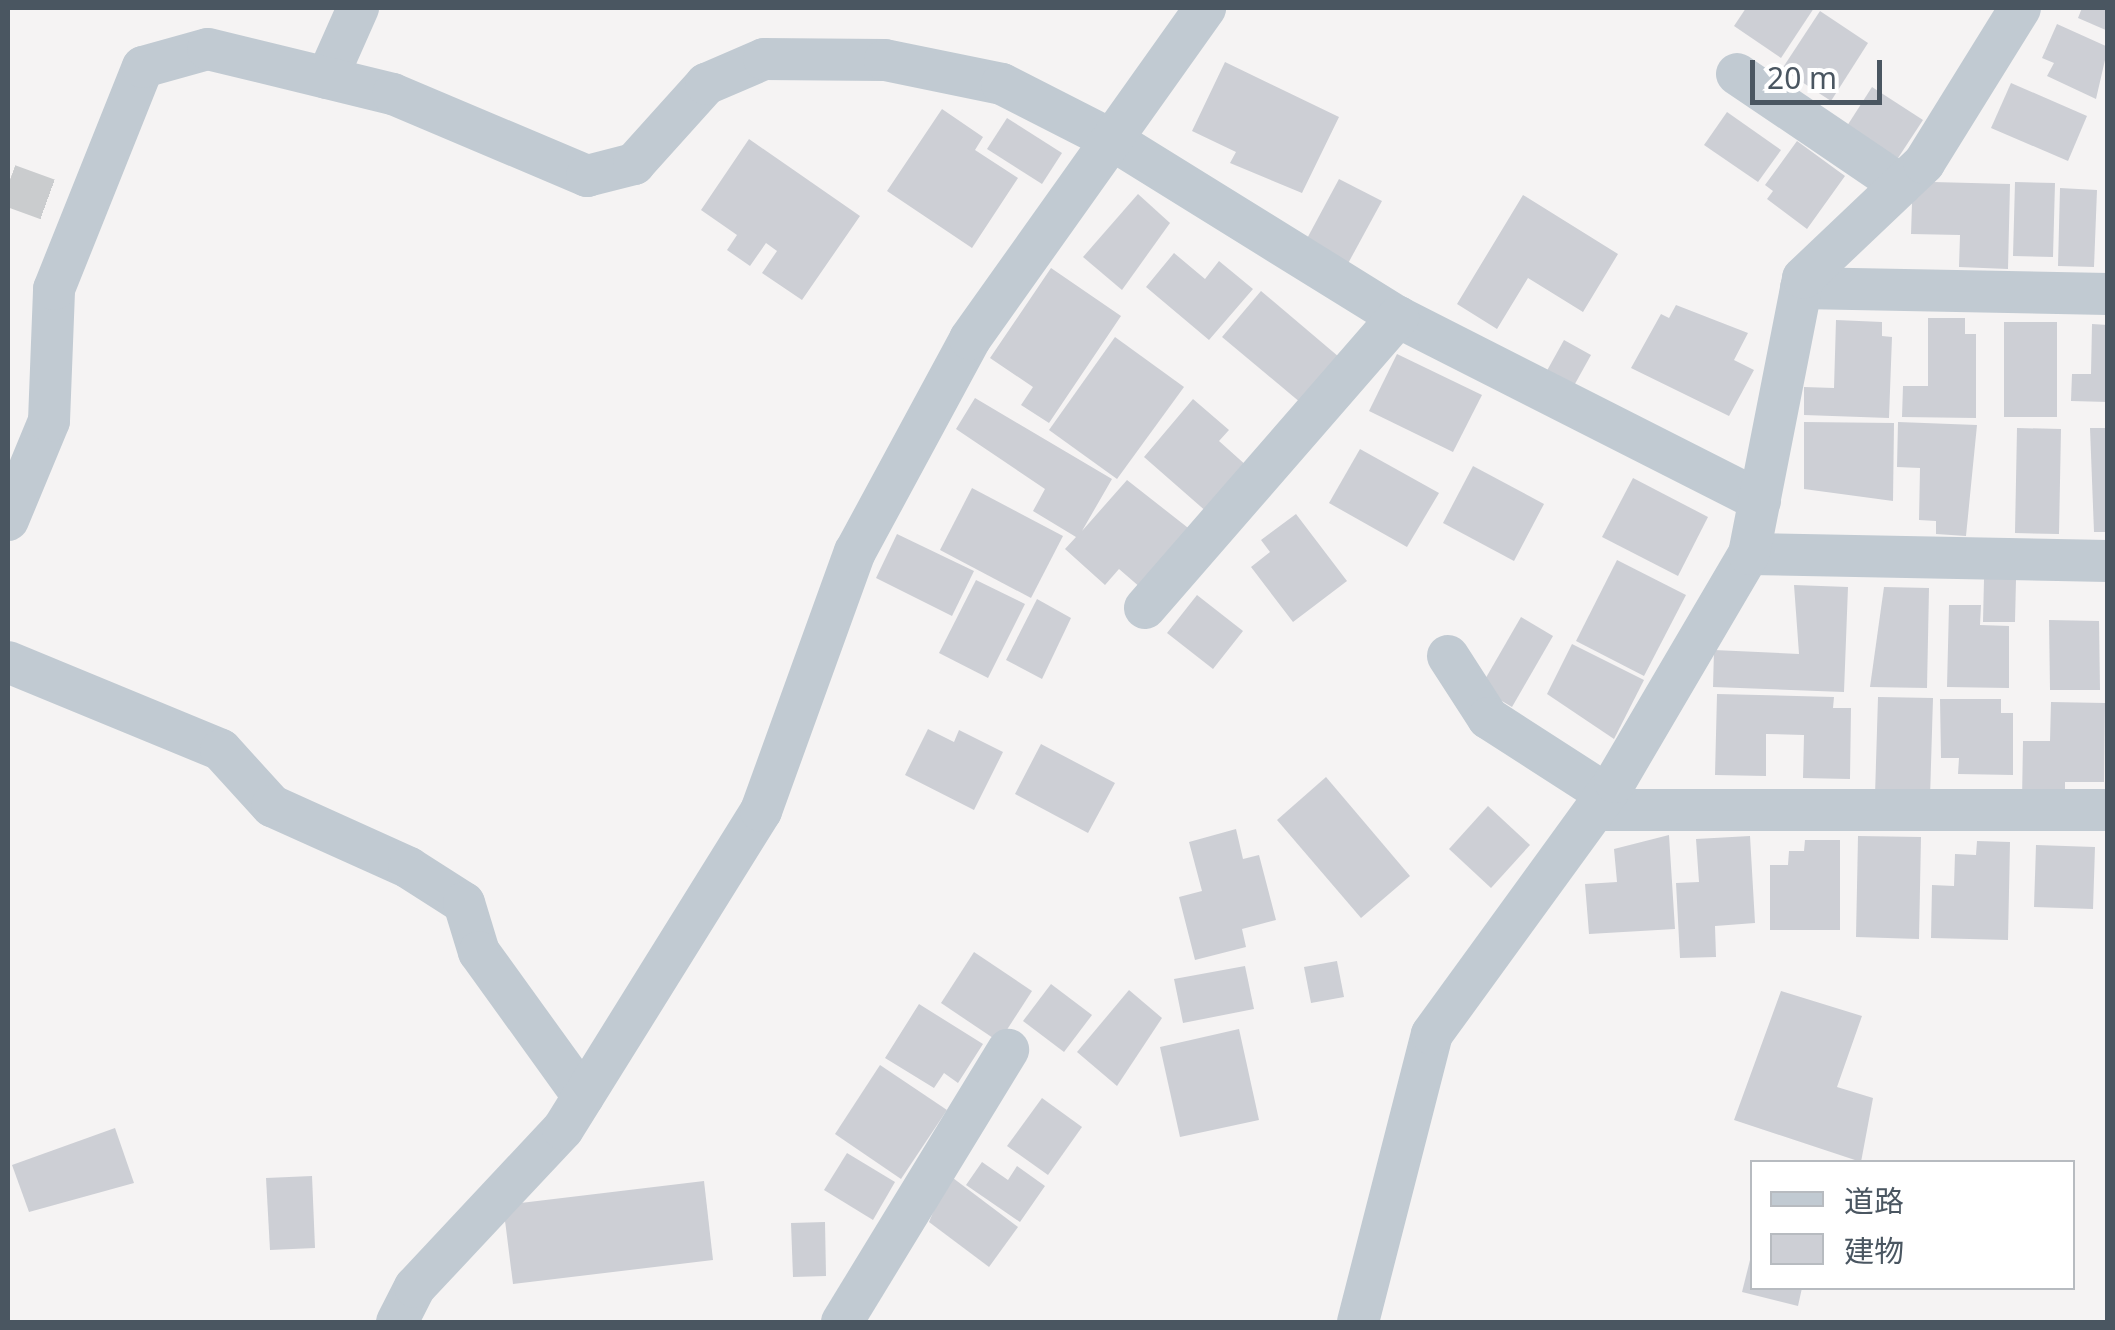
<!DOCTYPE html>
<html>
<head>
<meta charset="utf-8">
<style>
  body { margin:0 }
  #map { position:relative; width:2115px; height:1330px; overflow:hidden; background:#f5f3f3; font-family:"Noto Sans","Noto Sans JP",sans-serif }
  div>[style] { position:absolute }
  [style*='--x'] { left:calc(var(--x)*1px); top:calc(var(--y)*1px); width:calc(var(--w)*1px); rotate:calc(var(--a)*1deg) }
  .building>* { inset:0; background:#cdcfd5 }
  .street-tunnel>* { height:42px; margin-top:-21px; transform-origin:0; background:repeating-linear-gradient(90deg,#caccce 0 42px,transparent 0 63px) }
  .street>* { height:42px; margin:-21px; padding:0 21px; transform-origin:21px; border-radius:21px; background:#c1cad2 }
  span { translate:-50% -50%; white-space:nowrap; text-align:center; line-height:1.15; -webkit-text-stroke:8px #fff; paint-order:stroke }
  .frame { position:absolute; inset:0; border:10px solid #4a5661; pointer-events:none }
  .legend { position:absolute; left:1750px; top:1160px; width:325px; height:130px; box-sizing:border-box; background:#fff; border:2px solid #b7bbc0; margin:0; padding:12px 18px; list-style:none; font-size:30px; color:#4a5661 }
  .legend li { display:flex; align-items:center; gap:20px; height:50px }
  .legend b { width:50px; border:2px solid #b7bbc0 }
  .scale { position:absolute; left:1750px; top:60px; width:132px; height:45px; box-sizing:border-box; border:5px solid #4a5661; border-top:0; padding-left:12px; font-size:30px; line-height:35px; white-space:nowrap; color:#4a5661; -webkit-text-stroke:8px #fff; paint-order:stroke }
</style>
</head>
<body>
<div id="map">
  <div class="building">
    <div style="clip-path:polygon(1746px 8px,1814px 8px,1781px 58px,1734px 26px)"></div>
    <div style="clip-path:polygon(2082px 8px,2108px 8px,2108px 31px,2078px 18px)"></div>
    <div style="clip-path:polygon(1820px 11px,1868px 43px,1831px 101px,1782px 69px)"></div>
    <div style="clip-path:polygon(2057px 24px,2108px 47px,2096px 99px,2047px 76px,2054px 63px,2042px 58px)"></div>
    <div style="clip-path:polygon(1225px 62px,1339px 117px,1302px 193px,1230px 163px,1236px 152px,1192px 131px)"></div>
    <div style="clip-path:polygon(2011px 83px,2087px 116px,2068px 161px,1991px 128px)"></div>
    <div style="clip-path:polygon(1872px 87px,1923px 120px,1898px 158px,1847px 126px)"></div>
    <div style="clip-path:polygon(942px 109px,983px 137px,975px 150px,1018px 178px,972px 248px,887px 191px)"></div>
    <div style="clip-path:polygon(1727px 112px,1781px 150px,1758px 182px,1704px 145px)"></div>
    <div style="clip-path:polygon(1007px 118px,1062px 153px,1042px 184px,987px 149px)"></div>
    <div style="clip-path:polygon(749px 139px,860px 216px,802px 300px,762px 273px,777px 251px,766px 243px,750px 266px,727px 250px,737px 235px,701px 210px)"></div>
    <div style="clip-path:polygon(1797px 141px,1845px 176px,1807px 229px,1767px 199px,1773px 191px,1765px 185px)"></div>
    <div style="clip-path:polygon(1339px 179px,1382px 201px,1345px 269px,1303px 246px)"></div>
    <div style="clip-path:polygon(1933px 182px,2010px 184px,2008px 269px,1959px 267px,1960px 235px,1911px 234px,1912px 203px)"></div>
    <div style="clip-path:polygon(2015px 182px,2055px 183px,2053px 257px,2013px 256px)"></div>
    <div style="clip-path:polygon(2060px 188px,2097px 190px,2094px 267px,2058px 266px)"></div>
    <div style="clip-path:polygon(1138px 194px,1170px 223px,1122px 290px,1083px 257px)"></div>
    <div style="clip-path:polygon(1523px 195px,1618px 254px,1583px 312px,1528px 278px,1497px 329px,1457px 304px)"></div>
    <div style="clip-path:polygon(1174px 253px,1205px 279px,1219px 261px,1253px 289px,1209px 340px,1146px 287px)"></div>
    <div style="clip-path:polygon(1051px 268px,1121px 316px,1049px 423px,1021px 405px,1033px 387px,990px 358px)"></div>
    <div style="clip-path:polygon(1261px 291px,1339px 357px,1301px 403px,1222px 337px)"></div>
    <div style="clip-path:polygon(1676px 305px,1748px 333px,1734px 360px,1754px 370px,1729px 416px,1631px 368px,1661px 314px,1669px 318px)"></div>
    <div style="clip-path:polygon(1928px 318px,1965px 318px,1965px 334px,1976px 334px,1976px 418px,1902px 417px,1903px 386px,1928px 386px)"></div>
    <div style="clip-path:polygon(1836px 320px,1882px 322px,1882px 336px,1892px 337px,1889px 418px,1804px 415px,1804px 387px,1834px 388px)"></div>
    <div style="clip-path:polygon(2004px 322px,2057px 322px,2057px 417px,2004px 417px)"></div>
    <div style="clip-path:polygon(2092px 324px,2108px 325px,2108px 402px,2071px 401px,2072px 374px,2091px 374px)"></div>
    <div style="clip-path:polygon(1115px 337px,1184px 387px,1117px 479px,1049px 430px)"></div>
    <div style="clip-path:polygon(1564px 340px,1591px 355px,1566px 400px,1539px 385px)"></div>
    <div style="clip-path:polygon(1397px 354px,1482px 395px,1453px 452px,1369px 411px)"></div>
    <div style="clip-path:polygon(975px 398px,1112px 479px,1082px 531px,1127px 480px,1192px 531px,1141px 588px,1119px 569px,1105px 585px,1065px 549px,1076px 537px,1033px 511px,1045px 489px,956px 429px)"></div>
    <div style="clip-path:polygon(1193px 399px,1229px 430px,1219px 441px,1248px 467px,1208px 513px,1144px 457px)"></div>
    <div style="clip-path:polygon(1804px 422px,1894px 423px,1893px 501px,1804px 489px)"></div>
    <div style="clip-path:polygon(1898px 422px,1977px 425px,1966px 536px,1936px 534px,1936px 521px,1919px 520px,1920px 468px,1897px 467px)"></div>
    <div style="clip-path:polygon(2017px 428px,2061px 429px,2059px 534px,2015px 533px)"></div>
    <div style="clip-path:polygon(2090px 428px,2108px 428px,2108px 532px,2094px 532px)"></div>
    <div style="clip-path:polygon(1360px 449px,1439px 493px,1407px 547px,1329px 503px)"></div>
    <div style="clip-path:polygon(1473px 466px,1544px 504px,1514px 561px,1443px 523px)"></div>
    <div style="clip-path:polygon(1633px 478px,1708px 517px,1678px 576px,1602px 537px)"></div>
    <div style="clip-path:polygon(972px 488px,1063px 536px,1031px 598px,940px 550px)"></div>
    <div style="clip-path:polygon(1296px 514px,1347px 581px,1293px 622px,1251px 567px,1270px 552px,1261px 540px)"></div>
    <div style="clip-path:polygon(897px 534px,974px 571px,952px 616px,876px 578px)"></div>
    <div style="clip-path:polygon(1617px 560px,1686px 595px,1644px 676px,1576px 641px)"></div>
    <div style="clip-path:polygon(1984px 579px,2016px 579px,2015px 622px,1983px 622px)"></div>
    <div style="clip-path:polygon(976px 580px,1025px 604px,988px 678px,939px 653px)"></div>
    <div style="clip-path:polygon(1794px 585px,1848px 587px,1844px 692px,1713px 687px,1714px 650px,1799px 654px)"></div>
    <div style="clip-path:polygon(1884px 587px,1929px 588px,1927px 688px,1870px 687px)"></div>
    <div style="clip-path:polygon(1197px 595px,1243px 631px,1213px 669px,1167px 633px)"></div>
    <div style="clip-path:polygon(1037px 599px,1071px 618px,1042px 679px,1006px 660px)"></div>
    <div style="clip-path:polygon(1949px 605px,1981px 605px,1980px 625px,2009px 626px,2009px 688px,1947px 687px)"></div>
    <div style="clip-path:polygon(1521px 617px,1553px 636px,1512px 707px,1480px 688px)"></div>
    <div style="clip-path:polygon(2049px 620px,2099px 621px,2100px 690px,2050px 690px)"></div>
    <div style="clip-path:polygon(1572px 644px,1644px 680px,1614px 739px,1547px 694px)"></div>
    <div style="clip-path:polygon(1717px 694px,1834px 697px,1833px 708px,1851px 708px,1850px 779px,1803px 778px,1804px 735px,1766px 734px,1766px 776px,1715px 775px)"></div>
    <div style="clip-path:polygon(1878px 697px,1933px 698px,1930px 798px,1875px 796px)"></div>
    <div style="clip-path:polygon(1940px 699px,2001px 699px,2001px 713px,2013px 713px,2013px 775px,1958px 774px,1959px 758px,1941px 758px)"></div>
    <div style="clip-path:polygon(2051px 702px,2105px 703px,2104px 782px,2065px 782px,2065px 802px,2022px 801px,2023px 741px,2050px 741px)"></div>
    <div style="clip-path:polygon(928px 729px,954px 742px,959px 730px,1003px 752px,974px 810px,905px 775px)"></div>
    <div style="clip-path:polygon(1041px 744px,1115px 783px,1088px 833px,1015px 794px)"></div>
    <div style="clip-path:polygon(1326px 777px,1410px 876px,1361px 918px,1277px 820px)"></div>
    <div style="clip-path:polygon(1488px 806px,1530px 845px,1491px 888px,1449px 849px)"></div>
    <div style="clip-path:polygon(1236px 829px,1243px 859px,1259px 855px,1276px 920px,1242px 929px,1246px 947px,1195px 960px,1179px 897px,1202px 891px,1189px 842px)"></div>
    <div style="clip-path:polygon(1669px 835px,1675px 929px,1589px 934px,1585px 884px,1617px 882px,1614px 849px)"></div>
    <div style="clip-path:polygon(1750px 836px,1755px 923px,1715px 926px,1716px 957px,1680px 958px,1676px 883px,1699px 882px,1696px 839px)"></div>
    <div style="clip-path:polygon(1858px 836px,1921px 837px,1919px 939px,1856px 937px)"></div>
    <div style="clip-path:polygon(1805px 840px,1840px 840px,1840px 930px,1770px 930px,1770px 865px,1788px 865px,1789px 851px,1804px 851px)"></div>
    <div style="clip-path:polygon(1977px 841px,2010px 842px,2008px 940px,1931px 938px,1932px 885px,1954px 886px,1955px 854px,1976px 855px)"></div>
    <div style="clip-path:polygon(2036px 845px,2095px 847px,2093px 909px,2034px 907px)"></div>
    <div style="clip-path:polygon(974px 952px,1032px 991px,999px 1042px,941px 1003px)"></div>
    <div style="clip-path:polygon(1337px 961px,1344px 997px,1311px 1003px,1304px 967px)"></div>
    <div style="clip-path:polygon(1245px 966px,1254px 1009px,1183px 1023px,1174px 979px)"></div>
    <div style="clip-path:polygon(1051px 984px,1092px 1015px,1064px 1052px,1023px 1021px)"></div>
    <div style="clip-path:polygon(1129px 990px,1162px 1018px,1117px 1086px,1077px 1052px)"></div>
    <div style="clip-path:polygon(1781px 991px,1862px 1016px,1837px 1087px,1873px 1098px,1861px 1162px,1734px 1120px)"></div>
    <div style="clip-path:polygon(919px 1004px,983px 1044px,958px 1083px,944px 1073px,934px 1088px,885px 1058px)"></div>
    <div style="clip-path:polygon(1239px 1029px,1259px 1120px,1180px 1137px,1160px 1047px)"></div>
    <div style="clip-path:polygon(880px 1065px,947px 1110px,901px 1179px,835px 1134px)"></div>
    <div style="clip-path:polygon(1042px 1098px,1082px 1127px,1048px 1175px,1007px 1146px)"></div>
    <div style="clip-path:polygon(115px 1128px,134px 1183px,29px 1212px,12px 1165px)"></div>
    <div style="clip-path:polygon(847px 1153px,895px 1182px,873px 1220px,824px 1190px)"></div>
    <div style="clip-path:polygon(982px 1162px,1008px 1180px,1017px 1166px,1045px 1186px,1020px 1222px,966px 1185px)"></div>
    <div style="clip-path:polygon(949px 1175px,1018px 1227px,989px 1267px,929px 1222px)"></div>
    <div style="clip-path:polygon(312px 1176px,315px 1248px,270px 1250px,266px 1178px)"></div>
    <div style="clip-path:polygon(704px 1181px,713px 1260px,513px 1284px,503px 1205px)"></div>
    <div style="clip-path:polygon(825px 1222px,826px 1276px,793px 1277px,791px 1223px)"></div>
    <div style="clip-path:polygon(1751px 1256px,1752px 1288px,1802px 1288px,1798px 1306px,1742px 1292px)"></div>
  </div>
  <div class="street-tunnel">
    <div style="--x:8;--y:185;--w:82;--a:20"></div>
  </div>
  <div class="street">
    <div style="--x:1737;--y:74;--w:198;--a:34.1"></div>
    <div style="--x:327;--y:78;--w:77;--a:-66.1"></div>
    <div style="--x:1801;--y:288;--w:307;--a:1.1"></div>
    <div style="--x:8;--y:520;--w:107;--a:-67.5"></div>
    <div style="--x:49;--y:421;--w:132;--a:-87.8"></div>
    <div style="--x:54;--y:289;--w:239;--a:-68.2"></div>
    <div style="--x:143;--y:67;--w:67;--a:-15.5"></div>
    <div style="--x:208;--y:49;--w:190;--a:13.7"></div>
    <div style="--x:393;--y:94;--w:211;--a:22.9"></div>
    <div style="--x:587;--y:176;--w:49;--a:-14.3"></div>
    <div style="--x:634;--y:164;--w:108;--a:-48"></div>
    <div style="--x:706;--y:84;--w:63;--a:-23.3"></div>
    <div style="--x:764;--y:59;--w:121;--a:0.5"></div>
    <div style="--x:885;--y:60;--w:119;--a:11.6"></div>
    <div style="--x:1002;--y:84;--w:126;--a:27"></div>
    <div style="--x:1114;--y:141;--w:334;--a:31.8"></div>
    <div style="--x:1398;--y:317;--w:406;--a:26.9"></div>
    <div style="--x:1749;--y:554;--w:359;--a:1.1"></div>
    <div style="--x:1145;--y:608;--w:386;--a:-49"></div>
    <div style="--x:1448;--y:656;--w:74;--a:57.2"></div>
    <div style="--x:1488;--y:718;--w:140;--a:32.8"></div>
    <div style="--x:8;--y:662;--w:230;--a:22.4"></div>
    <div style="--x:221;--y:750;--w:76;--a:47.7"></div>
    <div style="--x:272;--y:806;--w:150;--a:24.3"></div>
    <div style="--x:409;--y:868;--w:65;--a:32.5"></div>
    <div style="--x:464;--y:903;--w:51;--a:73"></div>
    <div style="--x:479;--y:952;--w:178;--a:54.2"></div>
    <div style="--x:1595;--y:810;--w:513;--a:0"></div>
    <div style="--x:397;--y:1322;--w:39;--a:-63"></div>
    <div style="--x:415;--y:1287;--w:216;--a:-46.9"></div>
    <div style="--x:563;--y:1129;--w:375;--a:-58.1"></div>
    <div style="--x:761;--y:811;--w:276;--a:-70.1"></div>
    <div style="--x:855;--y:552;--w:242;--a:-61.6"></div>
    <div style="--x:970;--y:339;--w:406;--a:-54.6"></div>
    <div style="--x:842;--y:1322;--w:319;--a:-58.6"></div>
    <div style="--x:1358;--y:1322;--w:297;--a:-75.6"></div>
    <div style="--x:1432;--y:1034;--w:311;--a:-54"></div>
    <div style="--x:1615;--y:782;--w:264;--a:-59.6"></div>
    <div style="--x:1749;--y:554;--w:281;--a:-78.9"></div>
    <div style="--x:1803;--y:278;--w:167;--a:-43.5"></div>
    <div style="--x:1924;--y:163;--w:182;--a:-58.2"></div>
  </div>
  <div class="frame"></div>
  <ul class="legend">
  <li><b style="height:12px;background:#c1cad2"></b>道路</li>
  <li><b style="height:28px;background:#cdcfd5"></b>建物</li>
  </ul>
  <div class="scale">20 m</div>
</div>
</body>
</html>
